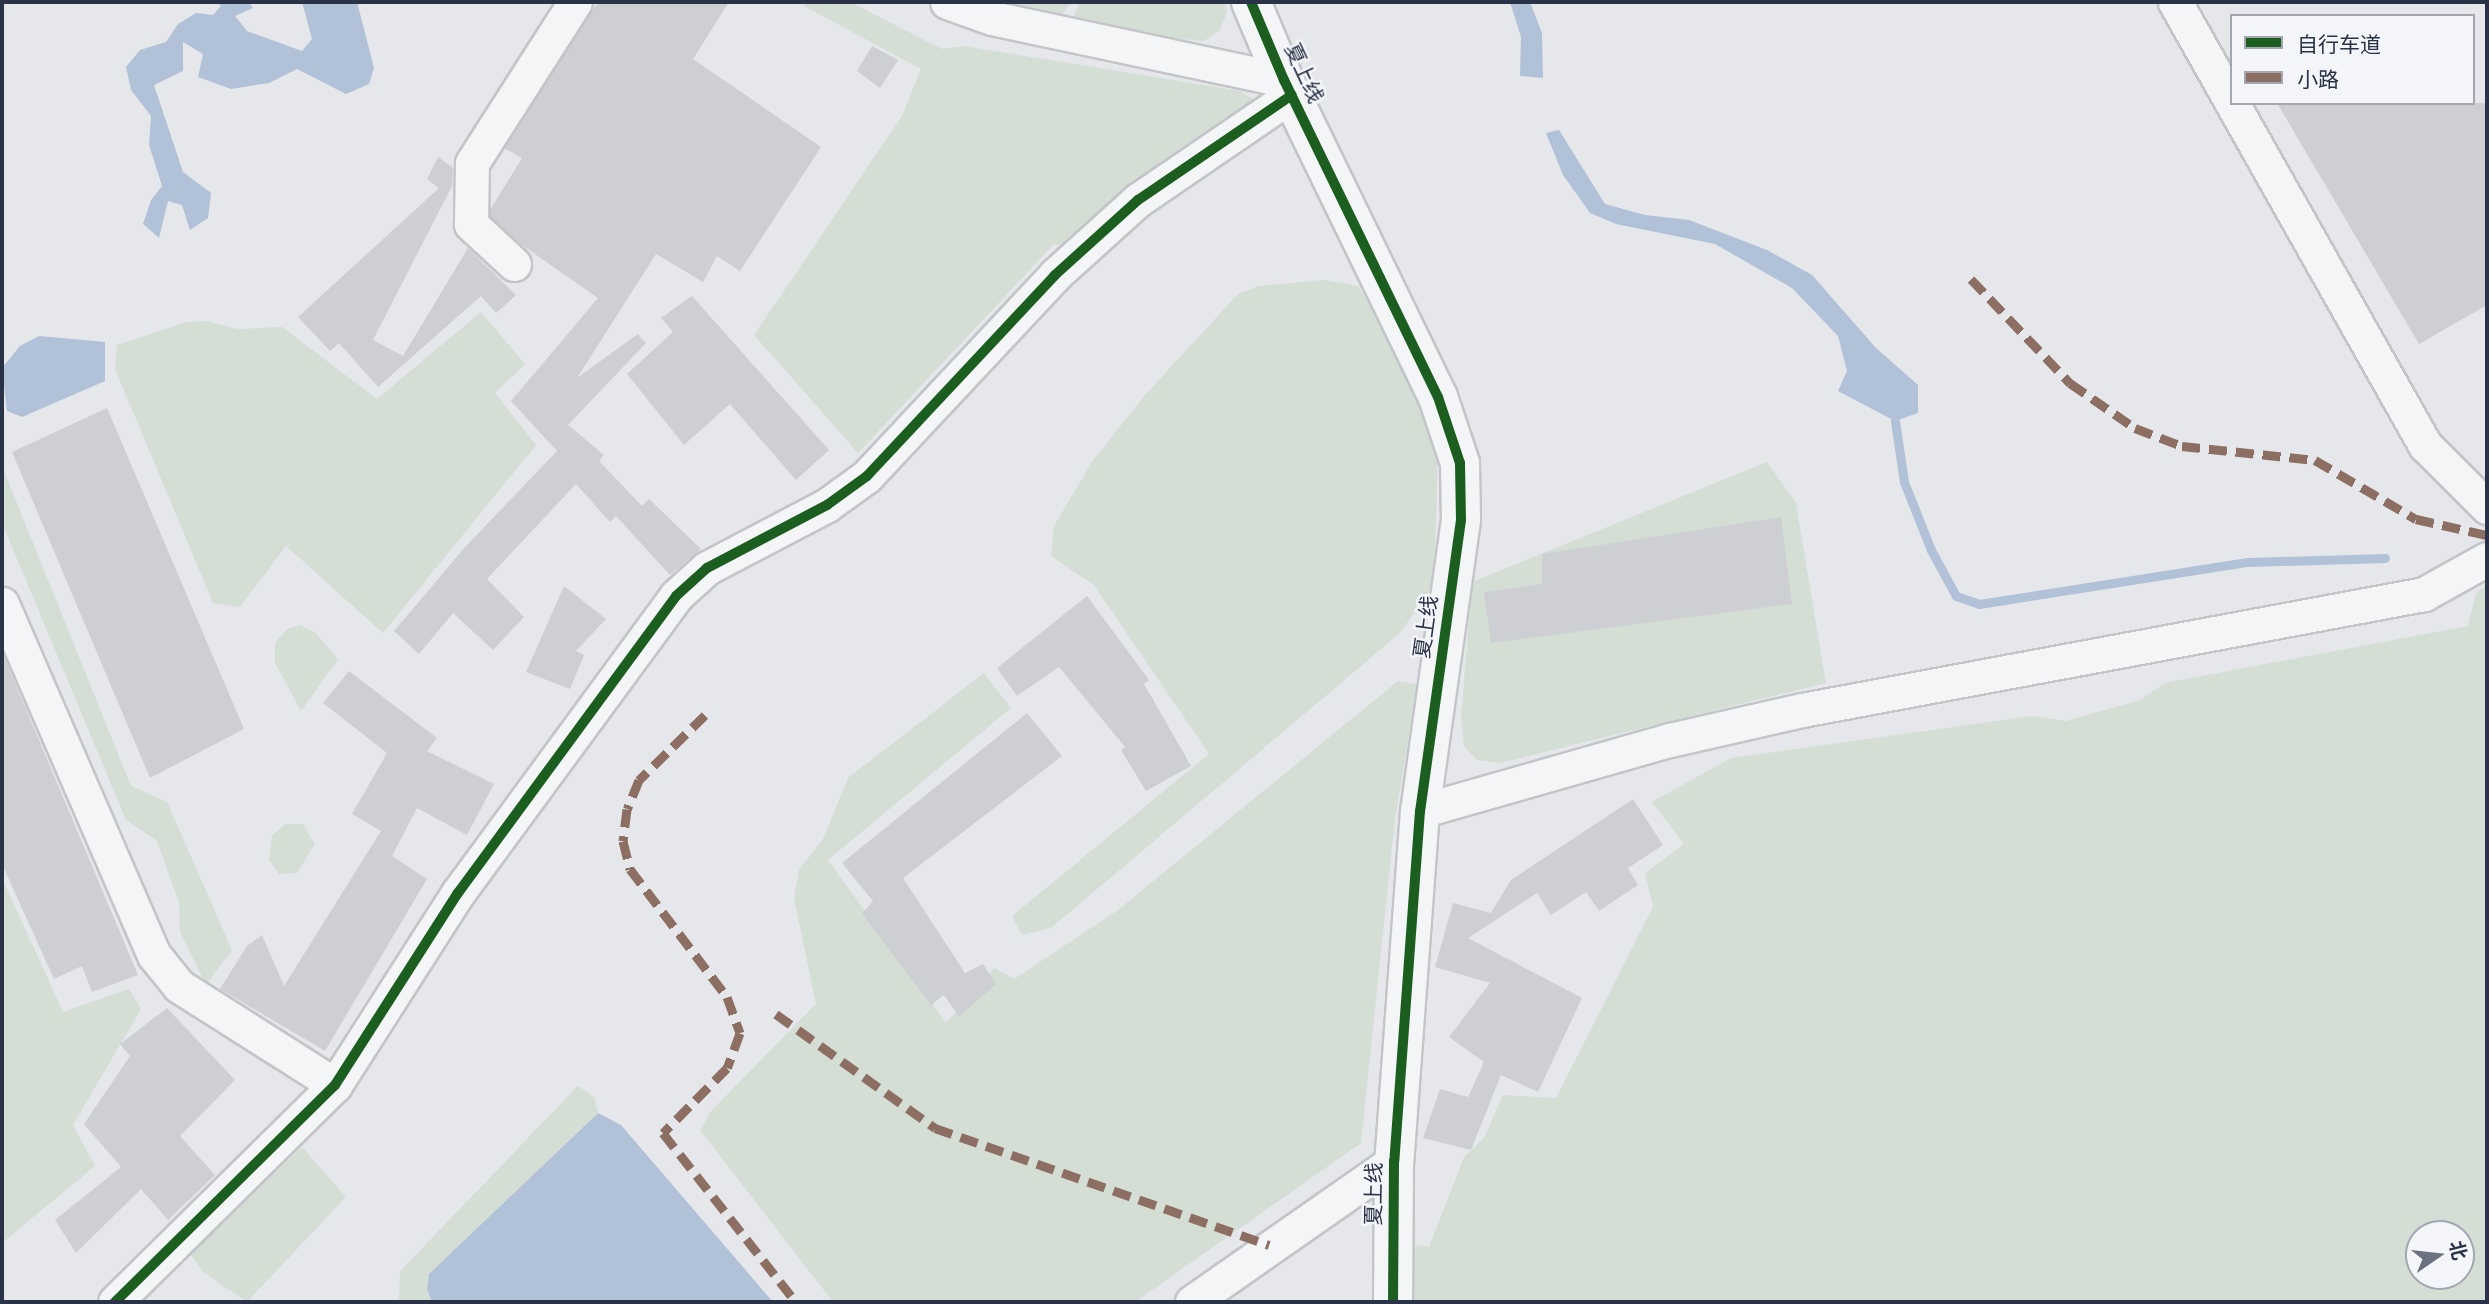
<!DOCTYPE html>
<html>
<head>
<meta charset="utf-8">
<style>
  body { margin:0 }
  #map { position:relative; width:2489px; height:1304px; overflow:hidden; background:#e5e7ea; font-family:Raleway,"Noto Sans SC",sans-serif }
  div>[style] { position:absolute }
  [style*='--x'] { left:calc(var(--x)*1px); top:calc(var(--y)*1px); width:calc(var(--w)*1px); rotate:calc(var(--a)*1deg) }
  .green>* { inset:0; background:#d4ded5 }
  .water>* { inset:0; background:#b1c1d7 }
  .stream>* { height:9px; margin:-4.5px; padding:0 4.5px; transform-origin:4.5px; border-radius:4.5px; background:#b1c1d7 }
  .building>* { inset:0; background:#cecfd3 }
  .roads { filter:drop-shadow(2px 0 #c3c5c8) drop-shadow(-2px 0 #c3c5c8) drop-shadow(0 2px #c3c5c8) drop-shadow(0 -2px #c3c5c8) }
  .minor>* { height:33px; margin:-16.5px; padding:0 16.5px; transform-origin:16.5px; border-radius:16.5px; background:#f4f5f7 }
  .tertiary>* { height:38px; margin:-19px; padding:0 19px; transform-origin:19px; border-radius:19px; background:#f4f5f7 }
  .quiet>* { height:9px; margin-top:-4.5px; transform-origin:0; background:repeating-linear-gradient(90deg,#8d6e63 0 18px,transparent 0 27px) }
  .cycleway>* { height:10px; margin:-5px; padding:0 5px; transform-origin:5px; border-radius:5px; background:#1b5e20 }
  span { translate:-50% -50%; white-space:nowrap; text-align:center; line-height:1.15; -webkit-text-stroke:5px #f3f5f9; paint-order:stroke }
  .street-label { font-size:21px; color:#293246 }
  .frame { position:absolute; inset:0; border:4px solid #293246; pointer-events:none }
  .legend { position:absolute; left:2230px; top:14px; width:245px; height:91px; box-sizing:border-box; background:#f3f5f9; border:2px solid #a2a7b1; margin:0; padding:9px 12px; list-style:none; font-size:21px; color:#293246 }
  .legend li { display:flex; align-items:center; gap:14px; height:35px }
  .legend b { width:35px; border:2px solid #a2a7b1 }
  .north { position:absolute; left:2405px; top:1220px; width:70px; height:70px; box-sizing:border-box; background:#f3f5f9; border:2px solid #a2a7b1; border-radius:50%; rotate:76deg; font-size:19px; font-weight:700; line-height:28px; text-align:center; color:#293246 }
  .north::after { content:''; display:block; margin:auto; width:24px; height:32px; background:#6b717f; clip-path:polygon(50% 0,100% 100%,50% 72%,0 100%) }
</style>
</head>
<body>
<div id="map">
  <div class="green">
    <div style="clip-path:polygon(805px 2px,850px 2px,942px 49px,964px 46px,1240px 91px,1254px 100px,1127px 188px,1062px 246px,1054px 244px,858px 453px,754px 335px,902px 116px,921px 69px,804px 6px)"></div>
    <div style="clip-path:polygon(1005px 2px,1066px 2px,1070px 4px,1060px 16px)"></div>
    <div style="clip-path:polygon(1080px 2px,1225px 2px,1227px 12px,1220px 30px,1204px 41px,1148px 36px,1072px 20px)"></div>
    <div style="clip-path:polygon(1323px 280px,1358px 286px,1410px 376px,1438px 454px,1434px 584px,1400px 633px,1051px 928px,1022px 935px,1012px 916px,1209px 754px,1094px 585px,1051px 556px,1054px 526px,1092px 462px,1145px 395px,1238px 294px,1258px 286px)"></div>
    <div style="clip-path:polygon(481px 312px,525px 364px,495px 393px,536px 445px,383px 633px,286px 546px,240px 607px,213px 603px,115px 369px,117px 345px,187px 322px,207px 321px,237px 329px,282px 327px,377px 399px)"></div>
    <div style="clip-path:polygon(1767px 462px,1796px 503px,1826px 683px,1500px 763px,1477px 760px,1464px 746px,1461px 717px,1472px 582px)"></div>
    <div style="clip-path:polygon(2px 466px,131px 786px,167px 802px,232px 950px,206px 985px,180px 932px,179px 903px,157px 841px,126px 820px,2px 523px)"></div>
    <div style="clip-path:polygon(evenodd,2487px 585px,2487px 1302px,1411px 1302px,1416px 1245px,1429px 1247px,1464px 1157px,1484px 1138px,1503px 1095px,1556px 1098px,1653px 907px,1645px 873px,1684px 844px,1652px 802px,1731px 758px,2032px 716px,2066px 721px,2140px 700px,2165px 683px,2468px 626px,2476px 593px,2487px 585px,2419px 1234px,2461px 1234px,2461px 1276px,2419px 1276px,2419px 1234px)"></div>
    <div style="clip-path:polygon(299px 625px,315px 632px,338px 659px,301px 711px,275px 663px,275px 643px,287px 629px)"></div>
    <div style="clip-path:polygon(984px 673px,1011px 708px,828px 860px,946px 1023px,994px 968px,1014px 979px,1118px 910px,1398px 681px,1418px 684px,1395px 818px,1361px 1143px,1135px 1302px,833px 1302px,700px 1130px,712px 1110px,816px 1004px,794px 898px,799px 870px,823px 839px,848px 778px)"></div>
    <div style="clip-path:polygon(285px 824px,303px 824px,315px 844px,297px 873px,279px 874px,269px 860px,272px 836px)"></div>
    <div style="clip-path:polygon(2px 878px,63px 1012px,129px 989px,141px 1009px,73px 1125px,95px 1166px,2px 1243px)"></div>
    <div style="clip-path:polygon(578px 1086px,594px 1097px,598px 1113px,429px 1274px,427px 1289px,432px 1302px,399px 1302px,400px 1271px)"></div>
    <div style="clip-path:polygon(302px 1147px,346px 1197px,247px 1302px,203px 1272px,190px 1253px)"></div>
  </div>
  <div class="water">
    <div style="clip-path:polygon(216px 2px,249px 2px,253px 8px,235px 16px,247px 31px,302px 51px,312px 39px,302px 2px,357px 2px,374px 68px,369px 84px,346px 94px,297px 69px,269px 83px,231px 89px,198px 77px,203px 54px,183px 42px,183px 71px,154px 85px,183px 172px,211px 193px,208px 218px,190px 230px,182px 205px,168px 201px,159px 238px,143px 224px,151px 200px,162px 186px,149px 145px,151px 116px,131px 90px,126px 67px,140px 50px,166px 42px,178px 24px,196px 13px,213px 15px,221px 6px)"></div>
    <div style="clip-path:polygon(1510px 2px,1530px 2px,1542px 33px,1543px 78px,1520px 76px,1521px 37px)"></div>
    <div style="clip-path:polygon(1559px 130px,1605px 204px,1645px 215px,1689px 220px,1767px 250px,1812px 275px,1876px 348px,1918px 385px,1918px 413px,1895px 421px,1838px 391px,1847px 371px,1838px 336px,1792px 288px,1715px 244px,1616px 224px,1590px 213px,1563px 175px,1546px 133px)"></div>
    <div style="clip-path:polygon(39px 336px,105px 342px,105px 381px,22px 417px,7px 411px,2px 368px,20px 346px)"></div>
    <div style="clip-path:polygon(598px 1113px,621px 1125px,773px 1302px,432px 1302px,427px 1289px,429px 1274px)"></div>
  </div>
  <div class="stream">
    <div style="--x:1895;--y:421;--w:62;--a:81.6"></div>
    <div style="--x:1904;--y:482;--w:73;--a:68.3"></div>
    <div style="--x:1931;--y:550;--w:52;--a:61.5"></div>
    <div style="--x:1956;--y:596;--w:24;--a:19"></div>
    <div style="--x:1979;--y:604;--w:272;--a:-8.9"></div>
    <div style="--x:2248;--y:562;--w:137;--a:-1.7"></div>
  </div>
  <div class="building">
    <div style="clip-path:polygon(598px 2px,729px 2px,693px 59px,821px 147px,740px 271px,717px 256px,703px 282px,656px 254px,577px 378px,638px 334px,646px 343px,568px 425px,604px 455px,599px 461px,642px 506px,649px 499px,701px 549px,670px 575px,616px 516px,610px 522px,576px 484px,487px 579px,524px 617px,493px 650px,453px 613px,419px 654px,394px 631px,466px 546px,557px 451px,511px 401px,598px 298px,522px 245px,490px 216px,490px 210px,522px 158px,504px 148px)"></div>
    <div style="clip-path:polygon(872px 46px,898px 60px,880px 88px,857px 71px)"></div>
    <div style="clip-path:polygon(2277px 103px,2487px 103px,2487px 305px,2419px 344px)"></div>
    <div style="clip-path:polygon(438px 157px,453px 168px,452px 186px,373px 340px,403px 356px,468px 248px,516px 295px,496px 313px,481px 296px,378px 387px,339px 343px,330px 351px,298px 317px,439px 188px,427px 179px)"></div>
    <div style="clip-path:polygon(692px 296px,829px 450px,796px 480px,730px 404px,684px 445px,627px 374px,673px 332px,661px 318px)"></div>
    <div style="clip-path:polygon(107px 408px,244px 729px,150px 778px,12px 452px)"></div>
    <div style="clip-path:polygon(1781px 517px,1792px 604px,1491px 643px,1484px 592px,1542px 584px,1542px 554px)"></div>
    <div style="clip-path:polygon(564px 586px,606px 619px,576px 651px,584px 655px,570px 689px,526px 672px)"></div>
    <div style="clip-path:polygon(1087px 596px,1149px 680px,1144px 684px,1191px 766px,1146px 791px,1121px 750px,1125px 747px,1059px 667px,1017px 696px,997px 668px)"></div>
    <div style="clip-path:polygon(2px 652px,138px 975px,92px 992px,82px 966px,54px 979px,2px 864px)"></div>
    <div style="clip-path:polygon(349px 671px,437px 738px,427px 751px,494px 784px,467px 835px,417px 808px,392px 856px,427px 879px,325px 1051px,220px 989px,247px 946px,262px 935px,284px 986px,381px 831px,352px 814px,387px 753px,323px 703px)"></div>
    <div style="clip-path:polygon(1027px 713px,1062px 756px,903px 878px,965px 973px,983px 964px,996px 984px,959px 1017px,944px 995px,931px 1005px,862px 914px,873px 901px,842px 863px)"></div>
    <div style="clip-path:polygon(1633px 799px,1663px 845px,1628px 868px,1638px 885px,1599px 911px,1586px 892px,1551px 915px,1537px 893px,1468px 938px,1582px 998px,1538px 1092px,1501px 1075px,1471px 1150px,1423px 1138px,1440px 1089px,1468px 1097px,1484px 1062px,1449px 1037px,1490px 983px,1435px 967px,1453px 903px,1491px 913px,1511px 880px)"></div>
    <div style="clip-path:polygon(167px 1008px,235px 1080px,180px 1136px,215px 1175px,168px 1220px,141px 1189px,76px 1253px,55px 1220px,121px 1167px,84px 1124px,130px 1056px,120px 1044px)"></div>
  </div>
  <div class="roads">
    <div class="minor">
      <div style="--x:947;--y:2;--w:48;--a:19.6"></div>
      <div style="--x:992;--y:18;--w:299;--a:12"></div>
      <div style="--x:2175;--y:2;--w:509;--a:60.56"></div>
      <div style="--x:2425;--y:445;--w:88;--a:45"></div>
      <div style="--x:514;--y:264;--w:59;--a:-137.1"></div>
      <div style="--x:471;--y:224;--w:61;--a:-89.1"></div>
      <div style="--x:472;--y:163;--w:191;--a:-57.4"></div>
      <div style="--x:2;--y:604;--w:382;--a:66.6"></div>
      <div style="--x:154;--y:955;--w:40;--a:51"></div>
      <div style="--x:179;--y:986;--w:185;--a:32.4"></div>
      <div style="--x:1420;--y:811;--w:260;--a:-15.9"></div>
      <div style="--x:1670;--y:740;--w:135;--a:-12.8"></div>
      <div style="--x:1802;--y:710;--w:633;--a:-10.56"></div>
      <div style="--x:2424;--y:594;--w:72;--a:-29.1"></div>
      <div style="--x:115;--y:1302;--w:309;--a:-44.6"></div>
      <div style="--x:335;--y:1085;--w:228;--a:-57.4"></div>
      <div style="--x:458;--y:893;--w:368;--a:-53.7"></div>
      <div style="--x:676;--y:596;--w:42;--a:-42.1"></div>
      <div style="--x:707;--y:568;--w:136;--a:-27.7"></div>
      <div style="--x:827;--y:505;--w:49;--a:-35.9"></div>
      <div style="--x:867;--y:476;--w:275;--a:-46.9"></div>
      <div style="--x:1055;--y:275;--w:112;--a:-42.1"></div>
      <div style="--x:1138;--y:200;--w:186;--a:-34.3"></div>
      <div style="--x:1192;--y:1302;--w:246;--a:-34.9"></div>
    </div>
    <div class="tertiary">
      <div style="--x:1251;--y:2;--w:85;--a:67.1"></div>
      <div style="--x:1284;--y:80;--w:352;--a:64.1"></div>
      <div style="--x:1438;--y:397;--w:70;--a:71.6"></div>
      <div style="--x:1460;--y:463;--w:57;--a:89"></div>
      <div style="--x:1461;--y:520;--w:294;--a:98"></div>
      <div style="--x:1420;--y:811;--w:351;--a:94.2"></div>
      <div style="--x:1394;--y:1161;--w:141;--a:90.4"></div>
    </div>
  </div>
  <div class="quiet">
    <div style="--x:1971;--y:279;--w:144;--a:46.4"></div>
    <div style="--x:2070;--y:383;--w:79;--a:34.7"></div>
    <div style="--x:2135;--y:428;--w:50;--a:21"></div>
    <div style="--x:2182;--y:446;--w:134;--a:6"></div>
    <div style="--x:2315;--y:460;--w:117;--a:30.3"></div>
    <div style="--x:2416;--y:519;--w:73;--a:12.7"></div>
    <div style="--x:705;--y:715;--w:93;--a:135.4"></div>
    <div style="--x:639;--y:780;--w:31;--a:112"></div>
    <div style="--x:627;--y:809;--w:32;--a:97"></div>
    <div style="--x:623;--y:841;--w:29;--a:76"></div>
    <div style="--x:630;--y:869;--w:161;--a:52.8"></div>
    <div style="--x:727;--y:997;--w:38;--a:70"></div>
    <div style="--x:740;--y:1033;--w:37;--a:110"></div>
    <div style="--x:727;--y:1068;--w:91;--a:134.6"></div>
    <div style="--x:663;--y:1133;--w:215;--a:51.8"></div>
    <div style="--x:776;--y:1014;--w:196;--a:35.6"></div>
    <div style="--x:935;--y:1128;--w:354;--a:19.3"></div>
  </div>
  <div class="cycleway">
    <div style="--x:1251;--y:2;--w:85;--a:67.1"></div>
    <div style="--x:1284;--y:80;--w:352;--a:64.1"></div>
    <div style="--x:1438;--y:397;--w:70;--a:71.6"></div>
    <div style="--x:1460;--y:463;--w:57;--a:89"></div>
    <div style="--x:1461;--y:520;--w:294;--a:98"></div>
    <div style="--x:1420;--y:811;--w:351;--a:94.2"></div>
    <div style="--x:1394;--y:1161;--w:141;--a:90.4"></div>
    <div style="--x:115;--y:1302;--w:309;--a:-44.6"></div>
    <div style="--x:335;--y:1085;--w:228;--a:-57.4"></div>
    <div style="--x:458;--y:893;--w:368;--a:-53.7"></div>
    <div style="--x:676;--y:596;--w:42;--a:-42.1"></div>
    <div style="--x:707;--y:568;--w:136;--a:-27.7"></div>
    <div style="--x:827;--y:505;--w:49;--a:-35.9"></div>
    <div style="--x:867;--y:476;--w:275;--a:-46.9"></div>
    <div style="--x:1055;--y:275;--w:112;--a:-42.1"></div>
    <div style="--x:1138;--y:200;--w:186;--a:-34.3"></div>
  </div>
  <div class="street-label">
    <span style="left:1304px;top:73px;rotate:65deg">夏上线</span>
    <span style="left:1426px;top:627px;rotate:-82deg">夏上线</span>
    <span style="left:1374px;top:1194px;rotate:-89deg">夏上线</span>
  </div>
  <div class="frame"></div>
  <ul class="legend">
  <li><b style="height:9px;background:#1b5e20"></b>自行车道</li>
  <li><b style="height:9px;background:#8d6e63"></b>小路</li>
  </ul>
  <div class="north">北</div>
</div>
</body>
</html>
